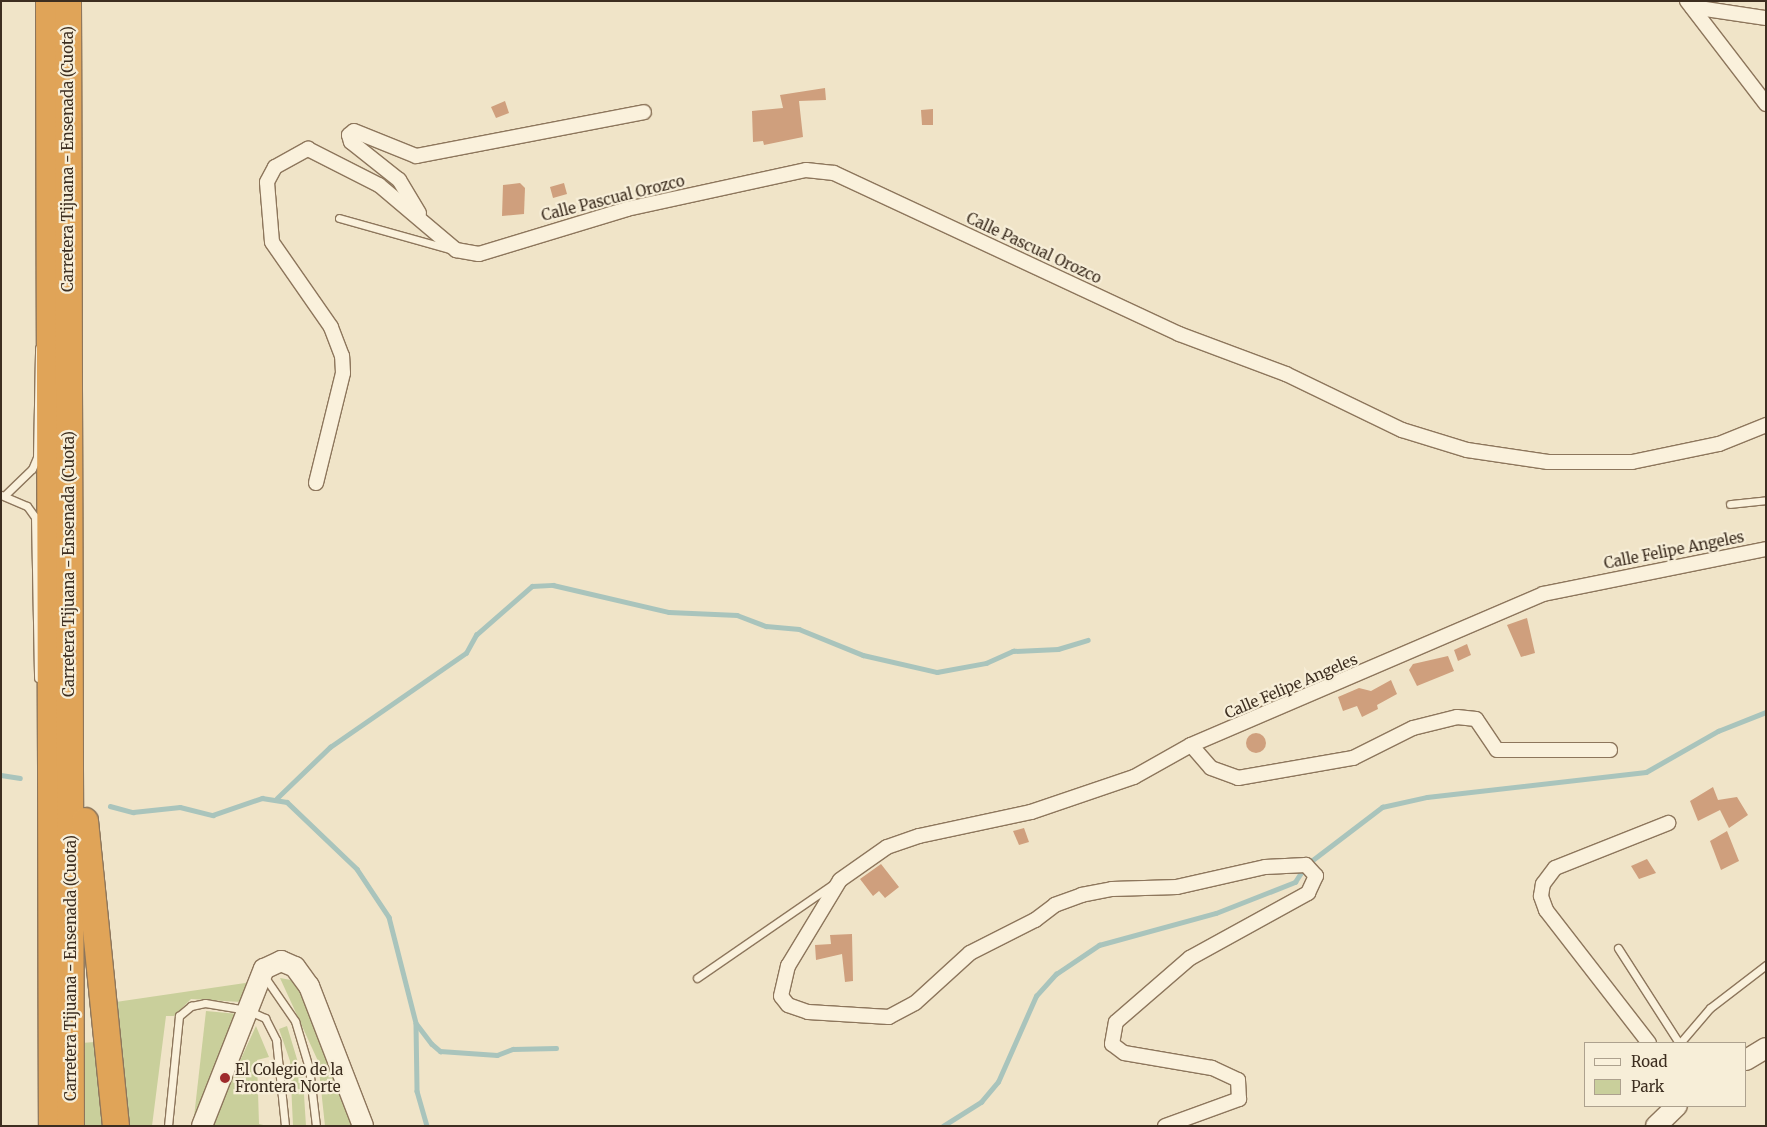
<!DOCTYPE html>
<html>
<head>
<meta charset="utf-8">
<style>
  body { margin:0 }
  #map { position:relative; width:1767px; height:1127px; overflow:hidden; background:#f0e4c8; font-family:Merriweather,serif }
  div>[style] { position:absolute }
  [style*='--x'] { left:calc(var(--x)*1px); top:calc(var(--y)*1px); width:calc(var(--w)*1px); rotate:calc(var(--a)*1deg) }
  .green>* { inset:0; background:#c9cf9b }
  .stream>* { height:4.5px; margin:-2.25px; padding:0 2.25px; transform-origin:2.25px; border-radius:2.25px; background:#a9c4bc }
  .building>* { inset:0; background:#cf9f7d }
  .round { border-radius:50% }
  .roads { filter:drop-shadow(1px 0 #8d765c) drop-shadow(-1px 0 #8d765c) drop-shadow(0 1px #8d765c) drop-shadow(0 -1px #8d765c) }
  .lane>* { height:7px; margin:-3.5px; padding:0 3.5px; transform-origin:3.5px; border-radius:3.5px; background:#faf1dc }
  .street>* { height:14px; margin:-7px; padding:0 7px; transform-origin:7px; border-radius:7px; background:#faf1dc }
  .secondary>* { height:20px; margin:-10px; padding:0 10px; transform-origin:10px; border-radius:10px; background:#faf1dc }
  .highway>* { height:26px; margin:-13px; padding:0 13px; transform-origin:13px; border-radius:13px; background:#e0a458 }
  .dots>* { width:14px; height:14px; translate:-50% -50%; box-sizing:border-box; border:2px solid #f7eed8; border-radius:50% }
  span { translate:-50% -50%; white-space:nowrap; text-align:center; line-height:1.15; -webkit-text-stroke:4.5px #f7eed8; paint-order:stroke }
  .street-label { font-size:15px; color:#3d2e20 }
  .poi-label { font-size:15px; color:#3d2e20 }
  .left { translate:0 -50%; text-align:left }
  .frame { position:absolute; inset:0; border:2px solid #3d2e20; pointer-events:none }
  .legend { position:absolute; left:1584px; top:1042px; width:162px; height:65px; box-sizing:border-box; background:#f7eed8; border:1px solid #ada18e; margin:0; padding:6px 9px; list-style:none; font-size:15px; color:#3d2e20 }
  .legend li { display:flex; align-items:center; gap:10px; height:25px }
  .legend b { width:25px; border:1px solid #ada18e }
</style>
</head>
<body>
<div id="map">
  <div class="green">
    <div style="clip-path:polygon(280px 978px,291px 980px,317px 1015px,356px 1126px,325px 1126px,318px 1061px)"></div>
    <div style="clip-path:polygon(252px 982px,241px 1002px,191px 999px,174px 1016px,166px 1016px,152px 1126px,124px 1126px,109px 1003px)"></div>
    <div style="clip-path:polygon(206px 1011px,238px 1014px,193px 1126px)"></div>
    <div style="clip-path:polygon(256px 1026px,269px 1057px,257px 1060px,259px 1124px,268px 1126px,210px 1126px)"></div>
    <div style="clip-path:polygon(287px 1026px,303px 1079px,306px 1126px,293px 1126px,290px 1061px,279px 1029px)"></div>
    <div style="clip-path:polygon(95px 1042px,106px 1126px,81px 1126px,81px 1043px)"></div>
  </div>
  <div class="stream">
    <div style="--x:1;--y:775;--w:19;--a:9"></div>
    <div style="--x:277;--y:798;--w:74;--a:-43.9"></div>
    <div style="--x:330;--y:747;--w:165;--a:-34.7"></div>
    <div style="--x:466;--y:653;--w:21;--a:-61"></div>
    <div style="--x:476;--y:635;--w:74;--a:-41.2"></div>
    <div style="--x:532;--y:586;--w:21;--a:-3"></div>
    <div style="--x:553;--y:585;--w:119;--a:13.1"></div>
    <div style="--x:669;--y:612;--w:68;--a:2.5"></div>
    <div style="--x:737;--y:615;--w:31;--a:21"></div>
    <div style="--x:766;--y:626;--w:33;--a:5"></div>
    <div style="--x:799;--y:629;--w:69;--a:22.1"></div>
    <div style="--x:863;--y:655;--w:76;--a:12.9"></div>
    <div style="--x:937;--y:672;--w:50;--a:-10.4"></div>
    <div style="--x:986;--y:663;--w:30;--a:-24"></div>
    <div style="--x:1013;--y:651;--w:45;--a:-2.5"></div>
    <div style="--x:1058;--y:649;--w:31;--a:-17"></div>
    <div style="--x:110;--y:806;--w:24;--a:15"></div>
    <div style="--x:133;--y:812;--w:47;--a:-6.1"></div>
    <div style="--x:180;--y:807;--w:34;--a:14"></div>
    <div style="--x:213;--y:815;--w:52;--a:-19.1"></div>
    <div style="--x:262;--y:798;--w:25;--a:9"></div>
    <div style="--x:287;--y:802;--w:97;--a:43.7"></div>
    <div style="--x:357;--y:869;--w:58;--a:56.3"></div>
    <div style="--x:389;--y:917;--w:109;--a:75.7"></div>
    <div style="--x:416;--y:1023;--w:26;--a:53"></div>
    <div style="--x:432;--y:1044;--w:11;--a:41"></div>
    <div style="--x:440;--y:1051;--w:57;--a:4"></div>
    <div style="--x:497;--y:1055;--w:17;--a:-21"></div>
    <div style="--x:513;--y:1049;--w:43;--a:-1.3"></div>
    <div style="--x:416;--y:1024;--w:67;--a:89.1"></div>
    <div style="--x:417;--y:1091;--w:36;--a:74"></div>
    <div style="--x:943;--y:1126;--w:45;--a:-32.3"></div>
    <div style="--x:981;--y:1102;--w:26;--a:-50"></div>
    <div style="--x:998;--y:1082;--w:94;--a:-66.2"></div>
    <div style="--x:1036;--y:996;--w:30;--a:-48"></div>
    <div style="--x:1056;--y:974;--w:52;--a:-34"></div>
    <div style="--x:1099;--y:945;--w:121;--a:-15.3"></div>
    <div style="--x:1216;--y:913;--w:85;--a:-21.4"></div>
    <div style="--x:1295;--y:882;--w:20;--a:-57"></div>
    <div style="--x:1306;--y:865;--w:96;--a:-37.3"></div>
    <div style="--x:1382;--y:807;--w:46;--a:-12.5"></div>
    <div style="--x:1427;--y:797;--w:220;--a:-6.5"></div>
    <div style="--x:1646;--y:772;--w:83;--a:-29.7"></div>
    <div style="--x:1718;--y:731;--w:52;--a:-21.6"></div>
  </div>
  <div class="building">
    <div style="clip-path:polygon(825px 88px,826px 100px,799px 101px,803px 137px,764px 145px,763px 141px,753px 142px,752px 111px,783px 108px,780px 95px)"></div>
    <div style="clip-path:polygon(505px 101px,509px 113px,496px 118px,491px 107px)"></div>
    <div style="clip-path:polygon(933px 109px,933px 125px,922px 125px,921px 110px)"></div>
    <div style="clip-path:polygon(520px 183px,525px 188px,524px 214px,502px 216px,503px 185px)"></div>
    <div style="clip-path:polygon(564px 183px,567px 194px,553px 198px,550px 187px)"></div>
    <div style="clip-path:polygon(1527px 618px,1535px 653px,1521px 657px,1507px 625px)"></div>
    <div style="clip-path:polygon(1467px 644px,1471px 655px,1458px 661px,1454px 650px)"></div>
    <div style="clip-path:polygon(1448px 656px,1454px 671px,1417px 686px,1409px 670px,1413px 664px)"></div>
    <div style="clip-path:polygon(1391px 680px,1397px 694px,1377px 705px,1378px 709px,1362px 717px,1357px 706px,1343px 711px,1338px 697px,1359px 688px,1371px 691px)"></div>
    <div class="round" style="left:1246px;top:733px;width:20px;height:20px"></div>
    <div style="clip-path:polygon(1713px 787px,1718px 800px,1737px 797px,1748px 815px,1729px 828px,1720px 810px,1698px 821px,1690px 801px)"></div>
    <div style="clip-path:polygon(1024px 828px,1029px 842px,1019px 845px,1013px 831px)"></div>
    <div style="clip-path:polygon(1727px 831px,1739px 861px,1721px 870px,1710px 841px)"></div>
    <div style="clip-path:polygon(1647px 859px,1656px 873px,1639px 879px,1631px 866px)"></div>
    <div style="clip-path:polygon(881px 864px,899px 887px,885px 898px,879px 891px,873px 896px,860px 879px)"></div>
    <div style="clip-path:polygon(852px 934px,853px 981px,845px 982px,842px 954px,816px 960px,815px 945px,831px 944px,830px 935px)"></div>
  </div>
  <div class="roads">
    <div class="lane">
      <div style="--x:339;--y:218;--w:118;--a:15.7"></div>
      <div style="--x:1;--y:495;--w:28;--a:23"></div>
      <div style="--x:27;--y:506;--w:14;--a:54"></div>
      <div style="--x:35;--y:517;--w:161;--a:88.9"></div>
      <div style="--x:5;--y:495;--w:37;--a:-44"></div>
      <div style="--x:32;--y:469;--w:13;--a:-67"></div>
      <div style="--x:37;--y:457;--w:109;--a:-88.9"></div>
      <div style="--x:1730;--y:504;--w:36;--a:-6"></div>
      <div style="--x:1618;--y:948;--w:113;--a:57.3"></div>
      <div style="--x:264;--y:976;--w:55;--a:55.4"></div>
      <div style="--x:295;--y:1021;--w:49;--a:73.4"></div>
      <div style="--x:309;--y:1068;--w:58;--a:83.1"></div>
      <div style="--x:697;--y:978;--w:164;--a:-34.6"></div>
      <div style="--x:1680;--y:1043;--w:46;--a:-49.4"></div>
      <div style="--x:1710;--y:1008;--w:71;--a:-37.5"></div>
      <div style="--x:168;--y:1126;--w:111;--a:-84.3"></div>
      <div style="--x:179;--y:1016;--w:16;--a:-40"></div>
      <div style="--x:191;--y:1006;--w:14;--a:-12"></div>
      <div style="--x:205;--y:1003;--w:43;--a:9.5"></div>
      <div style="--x:247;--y:1010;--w:20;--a:24"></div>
      <div style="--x:265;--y:1018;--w:25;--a:63"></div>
      <div style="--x:276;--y:1040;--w:86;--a:84"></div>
    </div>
    <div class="street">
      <div style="--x:1687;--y:1;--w:130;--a:52.5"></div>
      <div style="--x:1692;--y:7;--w:75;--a:8.5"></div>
      <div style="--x:419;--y:213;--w:39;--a:-121"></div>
      <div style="--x:399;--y:180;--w:61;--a:-141.6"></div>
      <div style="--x:351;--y:142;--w:7;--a:-106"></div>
      <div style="--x:349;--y:135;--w:6;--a:-39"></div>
      <div style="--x:354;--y:131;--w:67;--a:22"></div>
      <div style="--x:416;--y:156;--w:232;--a:-10.9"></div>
      <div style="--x:316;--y:483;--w:113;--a:-76.2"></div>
      <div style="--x:343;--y:373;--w:17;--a:-93"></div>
      <div style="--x:342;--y:356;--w:31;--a:-111"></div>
      <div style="--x:331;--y:327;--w:103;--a:-124.8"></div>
      <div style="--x:272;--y:242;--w:60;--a:-94.8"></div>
      <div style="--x:267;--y:182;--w:17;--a:-62"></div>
      <div style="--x:275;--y:167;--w:38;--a:-29"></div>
      <div style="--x:308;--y:149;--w:80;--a:26.9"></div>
      <div style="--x:379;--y:185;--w:101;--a:40.2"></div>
      <div style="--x:456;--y:250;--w:23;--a:10"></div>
      <div style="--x:479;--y:254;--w:155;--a:-16.9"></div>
      <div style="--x:627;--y:209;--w:183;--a:-12.3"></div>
      <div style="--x:806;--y:170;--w:28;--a:6"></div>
      <div style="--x:834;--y:173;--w:381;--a:25"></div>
      <div style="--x:1179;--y:334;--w:114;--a:20.5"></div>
      <div style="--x:1286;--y:374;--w:129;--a:25.8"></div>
      <div style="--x:1402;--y:430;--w:68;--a:17.1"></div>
      <div style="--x:1467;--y:450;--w:82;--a:8.4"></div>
      <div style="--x:1548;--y:462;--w:84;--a:0"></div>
      <div style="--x:1632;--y:462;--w:89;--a:-11.7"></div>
      <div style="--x:1719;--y:444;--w:51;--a:-22"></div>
      <div style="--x:1191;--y:745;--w:30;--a:49"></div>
      <div style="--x:1211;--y:768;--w:29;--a:20"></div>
      <div style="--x:1238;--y:778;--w:117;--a:-9.9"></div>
      <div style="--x:1353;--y:758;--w:67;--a:-26.6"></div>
      <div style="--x:1413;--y:728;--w:45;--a:-14"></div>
      <div style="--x:1457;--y:717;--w:19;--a:6"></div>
      <div style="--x:1476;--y:719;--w:37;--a:56"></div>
      <div style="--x:1497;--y:750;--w:113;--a:0"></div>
      <div style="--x:1649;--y:1043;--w:168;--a:-127.8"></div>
      <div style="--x:1546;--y:910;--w:15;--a:-110"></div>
      <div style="--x:1541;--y:896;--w:12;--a:-81"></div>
      <div style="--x:1543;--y:884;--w:20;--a:-53"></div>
      <div style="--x:1555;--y:868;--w:122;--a:-21.7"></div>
      <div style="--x:1165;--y:1126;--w:79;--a:-20"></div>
      <div style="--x:1239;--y:1099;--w:19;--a:-93"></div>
      <div style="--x:1238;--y:1080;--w:29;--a:-155"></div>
      <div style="--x:1212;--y:1068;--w:89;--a:-170.3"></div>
      <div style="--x:1124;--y:1053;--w:15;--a:-143"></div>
      <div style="--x:1112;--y:1044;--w:22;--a:-80"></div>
      <div style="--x:1116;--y:1022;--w:98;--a:-40.9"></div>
      <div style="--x:1190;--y:958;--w:135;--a:-28.8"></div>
      <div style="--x:1308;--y:893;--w:19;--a:-65"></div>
      <div style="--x:1316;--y:876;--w:15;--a:-132"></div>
      <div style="--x:1306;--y:865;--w:41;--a:177.2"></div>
      <div style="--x:1265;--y:867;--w:90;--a:167.2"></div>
      <div style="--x:1177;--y:887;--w:65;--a:178.2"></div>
      <div style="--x:1112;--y:889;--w:31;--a:169"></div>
      <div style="--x:1082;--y:895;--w:29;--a:160"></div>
      <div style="--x:1055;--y:905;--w:25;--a:143"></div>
      <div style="--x:1035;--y:920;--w:73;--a:153.1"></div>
      <div style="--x:970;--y:953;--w:74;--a:137.7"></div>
      <div style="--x:915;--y:1003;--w:30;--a:152"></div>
      <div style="--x:889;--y:1017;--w:81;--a:-176.5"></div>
      <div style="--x:808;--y:1012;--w:21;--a:-161"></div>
      <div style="--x:788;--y:1005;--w:11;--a:-128"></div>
      <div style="--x:781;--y:996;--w:31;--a:-77"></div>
      <div style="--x:788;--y:966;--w:100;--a:-58.8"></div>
      <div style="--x:840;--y:880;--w:57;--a:-35.1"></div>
      <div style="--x:887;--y:847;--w:34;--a:-19"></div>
      <div style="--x:919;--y:836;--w:115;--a:-12.1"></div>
      <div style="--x:1031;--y:812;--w:109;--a:-18.8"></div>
      <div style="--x:1134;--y:777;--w:65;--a:-29.3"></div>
      <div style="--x:1191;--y:745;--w:383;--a:-23.2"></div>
      <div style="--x:1543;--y:594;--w:227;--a:-11.4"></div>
    </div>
    <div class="secondary">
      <div style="--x:1746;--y:1060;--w:23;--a:-31"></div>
      <div style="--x:202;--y:1126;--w:169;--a:-68.5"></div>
      <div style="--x:264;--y:969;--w:19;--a:-25"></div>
      <div style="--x:281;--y:961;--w:15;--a:23"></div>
      <div style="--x:295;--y:967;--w:24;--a:54"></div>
      <div style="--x:309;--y:986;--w:150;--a:68.9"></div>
      <div style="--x:1656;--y:1126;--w:29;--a:-44"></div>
    </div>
    <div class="highway">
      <div style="--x:49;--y:1;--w:1125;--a:89.85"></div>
      <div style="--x:68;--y:1;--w:1125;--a:89.85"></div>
      <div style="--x:85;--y:821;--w:307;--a:84.2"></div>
    </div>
  </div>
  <div class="dots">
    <div style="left:225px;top:1078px;background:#9e2a2b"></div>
  </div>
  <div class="street-label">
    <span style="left:68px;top:159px;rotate:-90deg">Carretera Tijuana - Ensenada (Cuota)</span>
    <span style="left:613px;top:198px;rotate:-14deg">Calle Pascual Orozco</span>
    <span style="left:1034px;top:248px;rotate:25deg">Calle Pascual Orozco</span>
    <span style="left:1674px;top:550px;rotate:-11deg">Calle Felipe Angeles</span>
    <span style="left:69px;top:564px;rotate:-90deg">Carretera Tijuana - Ensenada (Cuota)</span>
    <span style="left:1291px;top:686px;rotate:-23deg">Calle Felipe Angeles</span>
    <span style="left:71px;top:968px;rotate:-90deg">Carretera Tijuana - Ensenada (Cuota)</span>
  </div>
  <div class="poi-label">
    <span class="left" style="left:235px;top:1078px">El Colegio de la<br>Frontera Norte</span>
  </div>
  <div class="frame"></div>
  <ul class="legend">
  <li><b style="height:6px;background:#faf1dc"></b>Road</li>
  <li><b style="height:14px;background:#c9cf9b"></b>Park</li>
  </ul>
</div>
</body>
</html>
